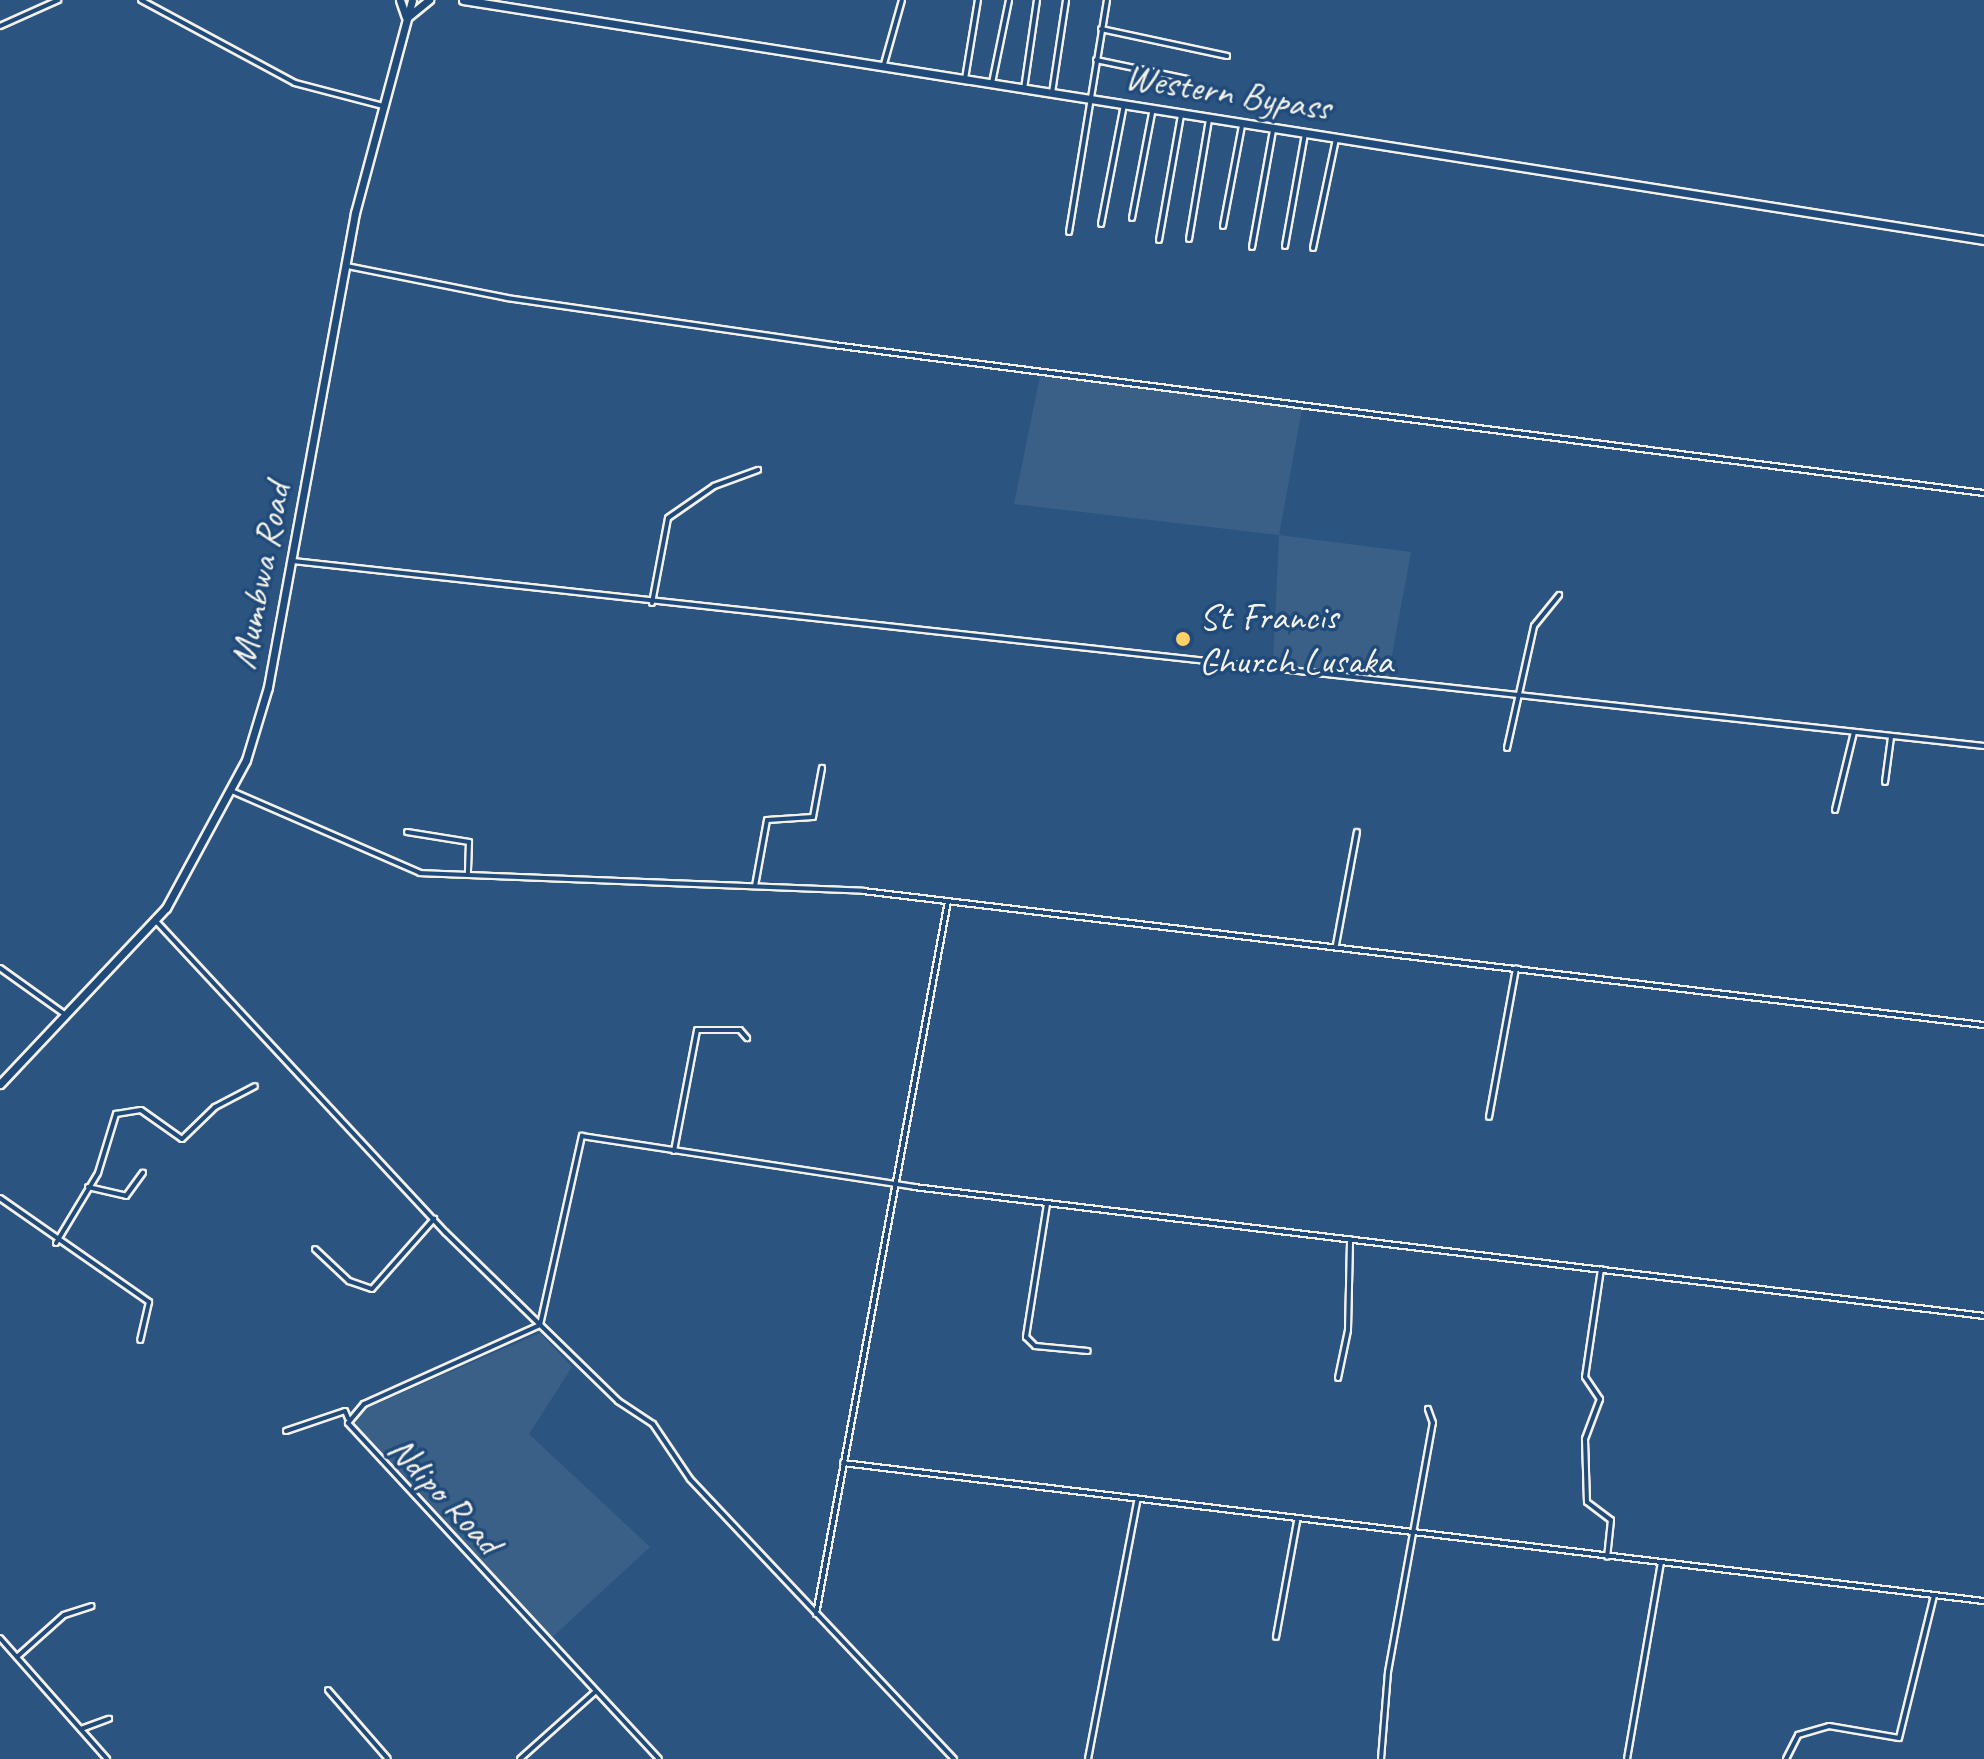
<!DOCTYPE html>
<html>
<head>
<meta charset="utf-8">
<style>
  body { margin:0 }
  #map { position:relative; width:1984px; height:1759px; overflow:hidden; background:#2c5481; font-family:Caveat,sans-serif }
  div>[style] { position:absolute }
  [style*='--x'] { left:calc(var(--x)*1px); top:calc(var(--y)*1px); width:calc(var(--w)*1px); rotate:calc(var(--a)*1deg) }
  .built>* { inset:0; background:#3b6088 }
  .roads { filter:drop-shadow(2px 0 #f4f1e8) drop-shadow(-2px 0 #f4f1e8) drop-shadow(0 2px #f4f1e8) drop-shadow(0 -2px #f4f1e8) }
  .minor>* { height:4px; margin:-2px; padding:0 2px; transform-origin:2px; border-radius:2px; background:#1f4a7a }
  .primary>* { height:7px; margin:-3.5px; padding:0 3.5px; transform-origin:3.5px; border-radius:3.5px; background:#1f4a7a }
  .dots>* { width:22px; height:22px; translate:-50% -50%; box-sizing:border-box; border:4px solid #1f4a7a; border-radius:50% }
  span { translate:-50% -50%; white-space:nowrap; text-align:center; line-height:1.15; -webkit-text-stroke:7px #1f4a7a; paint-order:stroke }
  .street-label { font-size:38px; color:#f4f1e8 }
  .poi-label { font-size:38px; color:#f4f1e8 }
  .left { translate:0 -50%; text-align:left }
</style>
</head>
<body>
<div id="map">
  <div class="built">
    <div style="clip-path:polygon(1040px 376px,1302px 409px,1279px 535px,1411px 552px,1388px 677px,1273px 665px,1279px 535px,1014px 504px)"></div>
    <div style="clip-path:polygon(540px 1333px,572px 1367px,529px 1434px,650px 1547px,547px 1642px,349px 1427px,351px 1415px)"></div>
  </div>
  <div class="roads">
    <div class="minor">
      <div style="--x:141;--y:0;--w:175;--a:28.3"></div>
      <div style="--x:295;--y:83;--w:91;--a:14.6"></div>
      <div style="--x:0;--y:26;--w:64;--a:-24.1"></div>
      <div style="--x:1101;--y:29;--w:129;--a:12.1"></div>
      <div style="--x:1096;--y:60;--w:93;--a:11.8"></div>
      <div style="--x:884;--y:64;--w:66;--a:-74.3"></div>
      <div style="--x:965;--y:79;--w:80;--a:-80.7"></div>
      <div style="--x:992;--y:83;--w:85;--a:-78.4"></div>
      <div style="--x:1024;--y:89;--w:90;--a:-81.7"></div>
      <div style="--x:1052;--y:93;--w:94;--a:-81.4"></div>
      <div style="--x:1132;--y:218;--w:112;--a:-79.2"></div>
      <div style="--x:1101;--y:224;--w:122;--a:-79.1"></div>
      <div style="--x:1223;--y:226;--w:103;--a:-79.3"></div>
      <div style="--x:1069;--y:232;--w:235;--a:-80.7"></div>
      <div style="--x:1189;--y:239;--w:122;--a:-80.5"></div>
      <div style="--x:1159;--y:240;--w:127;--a:-80"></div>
      <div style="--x:1285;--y:246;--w:114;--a:-79.9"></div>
      <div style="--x:1252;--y:247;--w:119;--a:-79.8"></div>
      <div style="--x:1313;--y:248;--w:111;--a:-78.1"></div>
      <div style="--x:347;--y:266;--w:163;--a:11.3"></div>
      <div style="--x:507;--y:298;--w:329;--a:8.2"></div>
      <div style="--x:833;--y:345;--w:1160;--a:7.33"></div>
      <div style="--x:293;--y:561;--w:1701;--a:6.24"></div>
      <div style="--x:652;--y:603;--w:86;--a:-79.3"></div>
      <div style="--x:668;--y:518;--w:56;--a:-34.8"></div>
      <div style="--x:714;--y:486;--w:47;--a:-20"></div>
      <div style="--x:1507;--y:748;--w:125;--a:-77.5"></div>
      <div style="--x:1534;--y:626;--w:40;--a:-51"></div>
      <div style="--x:1885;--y:782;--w:45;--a:-82.4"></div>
      <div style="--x:234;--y:792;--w:203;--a:23.5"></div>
      <div style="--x:420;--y:873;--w:443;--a:2.3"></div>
      <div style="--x:863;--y:891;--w:1129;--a:6.82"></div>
      <div style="--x:1835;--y:810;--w:80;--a:-76.3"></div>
      <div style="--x:407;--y:832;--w:63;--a:9.2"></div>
      <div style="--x:469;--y:842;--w:32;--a:92"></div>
      <div style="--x:755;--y:886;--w:67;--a:-79.7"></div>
      <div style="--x:767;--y:820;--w:46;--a:-3.7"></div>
      <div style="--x:813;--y:817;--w:50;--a:-79.6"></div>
      <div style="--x:156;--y:921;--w:425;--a:47.1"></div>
      <div style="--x:445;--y:1232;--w:242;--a:44.3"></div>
      <div style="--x:618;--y:1401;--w:42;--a:33.3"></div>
      <div style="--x:653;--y:1424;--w:66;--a:56.1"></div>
      <div style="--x:690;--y:1479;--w:385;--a:46.7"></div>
      <div style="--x:1336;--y:945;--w:115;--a:-79.5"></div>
      <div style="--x:0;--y:968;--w:81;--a:35.5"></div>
      <div style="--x:1489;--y:1117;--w:151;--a:-79.7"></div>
      <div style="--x:674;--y:1151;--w:123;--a:-79.2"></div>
      <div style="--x:697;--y:1030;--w:43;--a:0"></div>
      <div style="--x:740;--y:1030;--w:11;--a:49"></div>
      <div style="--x:88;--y:1187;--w:39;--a:13"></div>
      <div style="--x:126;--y:1196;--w:29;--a:-54"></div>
      <div style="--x:0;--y:1198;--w:182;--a:34.9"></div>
      <div style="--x:149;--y:1302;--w:39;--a:103"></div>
      <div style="--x:1047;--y:1204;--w:135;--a:99"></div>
      <div style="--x:1026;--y:1337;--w:13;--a:45"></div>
      <div style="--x:1035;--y:1346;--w:53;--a:5.4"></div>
      <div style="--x:56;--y:1243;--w:82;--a:-59"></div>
      <div style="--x:98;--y:1173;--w:62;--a:-73"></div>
      <div style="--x:116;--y:1114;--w:25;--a:-9"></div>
      <div style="--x:141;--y:1110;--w:50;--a:35.3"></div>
      <div style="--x:182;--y:1139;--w:46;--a:-44.1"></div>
      <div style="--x:215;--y:1107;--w:45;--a:-27.7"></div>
      <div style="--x:315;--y:1249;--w:47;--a:43.3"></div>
      <div style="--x:349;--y:1281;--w:24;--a:19"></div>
      <div style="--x:372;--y:1289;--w:94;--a:-48.5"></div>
      <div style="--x:1601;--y:1269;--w:109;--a:98.4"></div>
      <div style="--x:1585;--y:1377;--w:27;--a:56"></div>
      <div style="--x:1600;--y:1399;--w:43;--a:110.6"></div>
      <div style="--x:1585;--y:1439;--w:63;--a:88.2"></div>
      <div style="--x:1587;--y:1502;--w:30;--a:37"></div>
      <div style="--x:1611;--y:1520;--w:37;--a:96"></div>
      <div style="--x:1338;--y:1378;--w:49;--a:-78.2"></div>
      <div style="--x:1348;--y:1330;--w:91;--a:-88.7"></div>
      <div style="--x:286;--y:1431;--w:62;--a:-18.7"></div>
      <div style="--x:345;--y:1411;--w:8;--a:67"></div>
      <div style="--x:843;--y:1463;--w:1149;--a:6.9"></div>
      <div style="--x:816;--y:1614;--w:725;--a:-79.51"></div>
      <div style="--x:1276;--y:1637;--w:118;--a:-79.7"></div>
      <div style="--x:0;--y:1638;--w:162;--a:48.5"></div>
      <div style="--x:17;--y:1657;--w:63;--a:-41.8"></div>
      <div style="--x:64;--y:1615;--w:29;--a:-18"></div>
      <div style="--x:328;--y:1690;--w:91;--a:49"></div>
      <div style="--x:81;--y:1729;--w:30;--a:-20"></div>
      <div style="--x:520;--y:1759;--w:101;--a:-41.8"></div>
      <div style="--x:659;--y:1759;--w:458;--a:-132.8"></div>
      <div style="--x:348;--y:1423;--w:25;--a:-50"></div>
      <div style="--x:364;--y:1404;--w:193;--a:-24.2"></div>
      <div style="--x:540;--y:1325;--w:194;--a:-77.5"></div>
      <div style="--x:582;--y:1136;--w:336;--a:8.7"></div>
      <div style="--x:914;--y:1187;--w:1078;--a:6.87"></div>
      <div style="--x:1088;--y:1759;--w:263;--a:-79.2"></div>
      <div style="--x:1381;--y:1759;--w:87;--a:-85.4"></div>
      <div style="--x:1388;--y:1672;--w:253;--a:-79.8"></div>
      <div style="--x:1433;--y:1423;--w:15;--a:-110"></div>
      <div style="--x:1627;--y:1759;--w:199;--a:-80.2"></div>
      <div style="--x:1786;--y:1759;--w:27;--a:-63"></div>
      <div style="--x:1798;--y:1735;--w:32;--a:-16"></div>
      <div style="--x:1829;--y:1726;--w:71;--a:9.7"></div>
      <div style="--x:1899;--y:1738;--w:147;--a:-76.2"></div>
    </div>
    <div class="primary">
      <div style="--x:400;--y:0;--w:18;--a:71"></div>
      <div style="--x:463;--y:0;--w:1540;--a:8.97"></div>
      <div style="--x:409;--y:16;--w:26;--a:-39"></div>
      <div style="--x:0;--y:1084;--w:242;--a:-46.7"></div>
      <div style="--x:166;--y:908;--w:168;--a:-61.6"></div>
      <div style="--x:246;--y:760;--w:76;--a:-73.2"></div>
      <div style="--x:268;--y:687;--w:482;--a:-79.6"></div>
      <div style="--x:355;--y:213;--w:220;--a:-75"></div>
    </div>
  </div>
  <div class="dots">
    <div style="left:1183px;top:639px;background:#ffd166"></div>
  </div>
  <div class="street-label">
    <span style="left:1228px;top:92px;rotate:9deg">Western Bypass</span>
    <span style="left:260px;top:576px;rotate:-79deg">Mumbwa Road</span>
    <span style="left:445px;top:1495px;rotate:47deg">Ndipo Road</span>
  </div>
  <div class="poi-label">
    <span class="left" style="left:1199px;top:639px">St Francis<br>Church Lusaka</span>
  </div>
</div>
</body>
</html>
